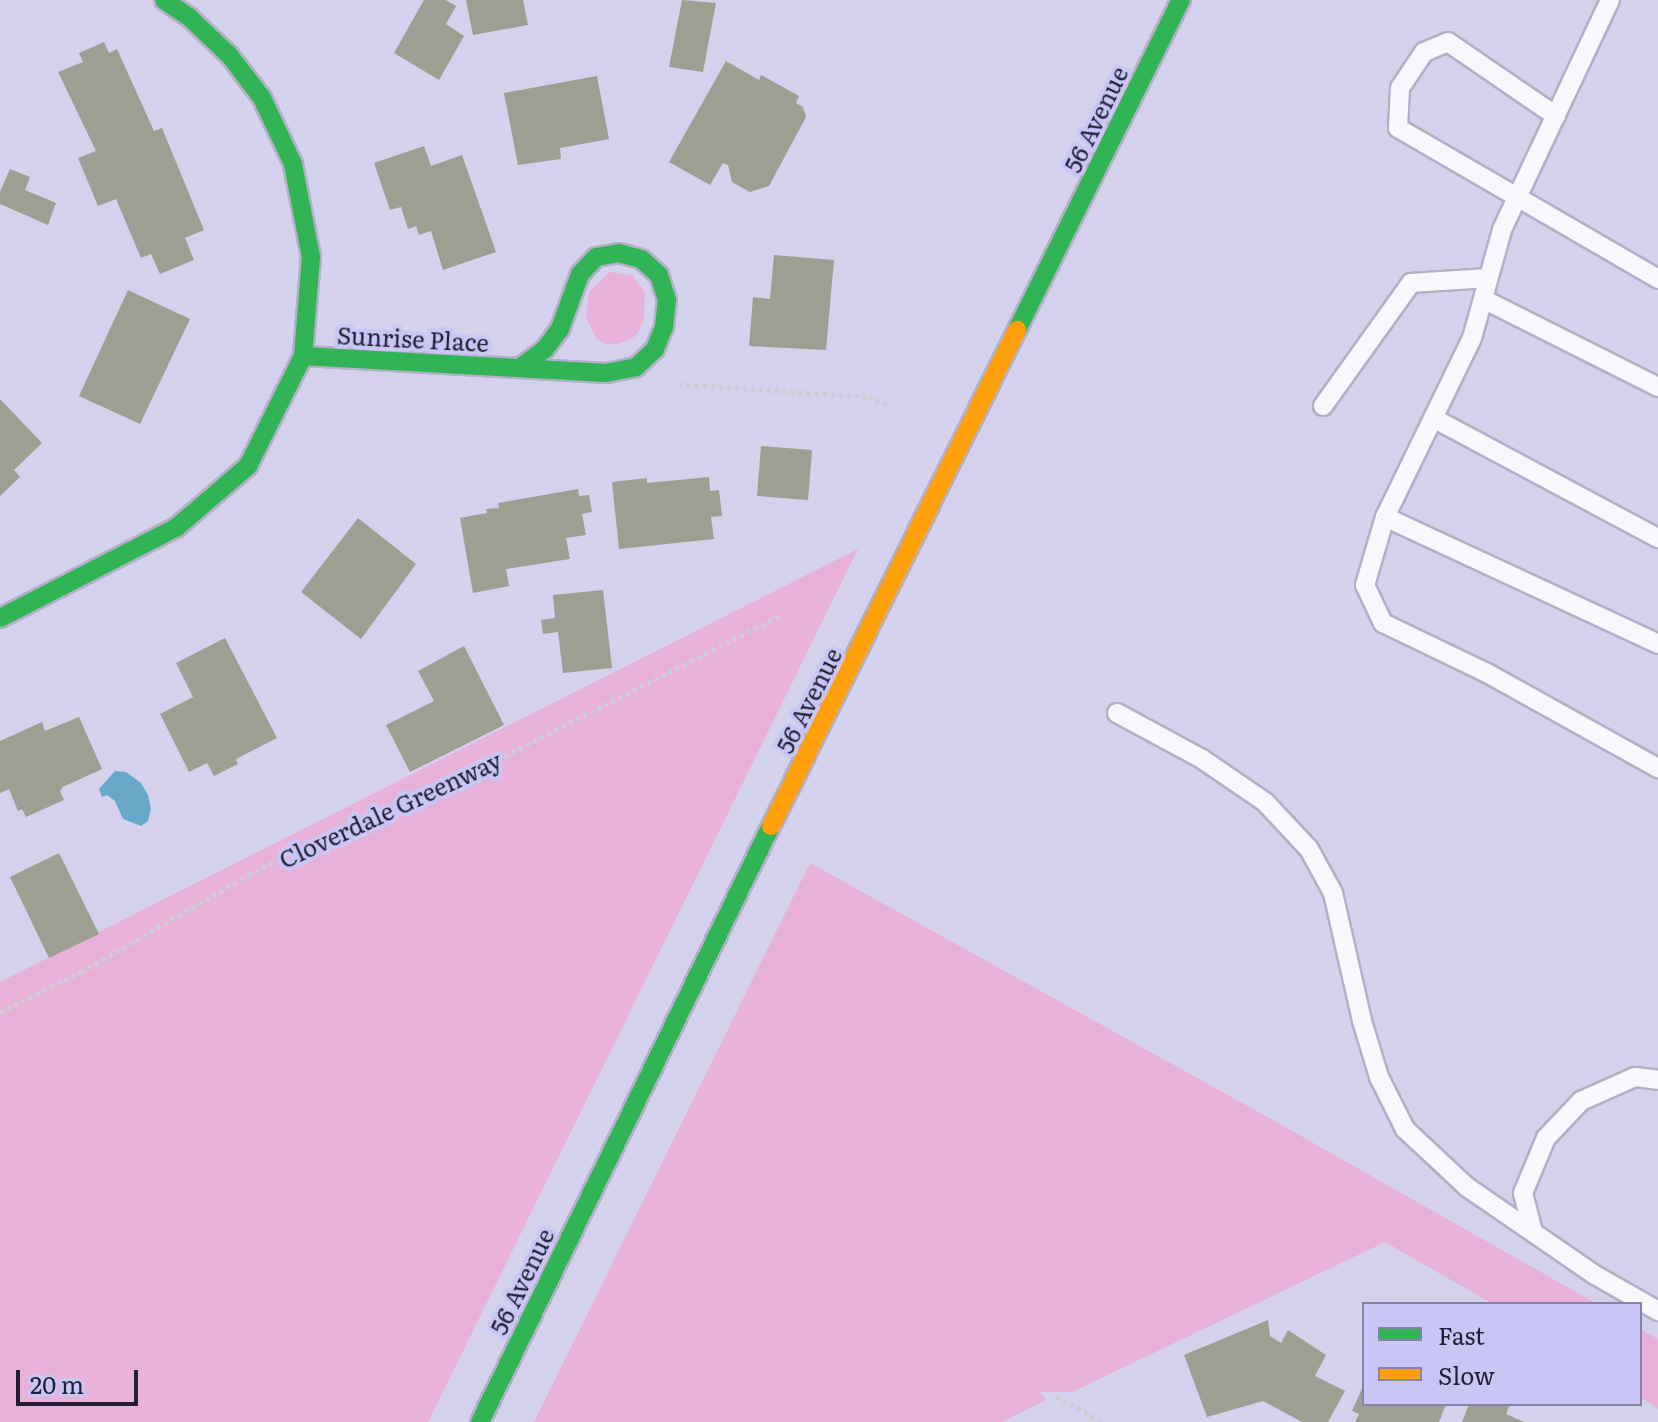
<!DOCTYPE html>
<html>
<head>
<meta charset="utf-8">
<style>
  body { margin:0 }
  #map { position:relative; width:1658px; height:1422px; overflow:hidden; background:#d3d1eb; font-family:Literata,serif }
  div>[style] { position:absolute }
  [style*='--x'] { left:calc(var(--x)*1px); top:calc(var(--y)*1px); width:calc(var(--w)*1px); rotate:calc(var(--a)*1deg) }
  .green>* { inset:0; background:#e7b1d8 }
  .water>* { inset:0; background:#69a7c8 }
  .building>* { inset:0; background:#9f9e93 }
  .path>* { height:5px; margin-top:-2.5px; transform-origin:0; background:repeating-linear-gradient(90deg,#ccccd3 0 4px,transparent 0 8px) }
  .roads { filter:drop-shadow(2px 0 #b2b0c6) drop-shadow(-2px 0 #b2b0c6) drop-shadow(0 2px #b2b0c6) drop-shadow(0 -2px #b2b0c6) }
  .lane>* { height:18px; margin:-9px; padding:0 9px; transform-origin:9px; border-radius:9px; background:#f8f8fc }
  .fast>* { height:18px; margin:-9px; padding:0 9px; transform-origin:9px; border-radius:9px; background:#30b455 }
  .slow>* { height:18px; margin:-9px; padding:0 9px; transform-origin:9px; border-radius:9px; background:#ff9f0a }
  span { translate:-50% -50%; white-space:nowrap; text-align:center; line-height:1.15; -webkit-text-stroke:8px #c9c6f6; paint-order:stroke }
  .street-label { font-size:24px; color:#211e35 }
  .legend { position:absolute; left:1362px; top:1302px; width:280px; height:104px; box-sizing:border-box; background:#c9c6f6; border:2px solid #8683a9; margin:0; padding:10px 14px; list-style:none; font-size:24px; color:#211e35 }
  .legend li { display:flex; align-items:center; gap:16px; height:40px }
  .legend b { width:40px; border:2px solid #8683a9 }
  .scale { position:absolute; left:16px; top:1370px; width:122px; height:36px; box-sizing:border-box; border:4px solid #211e35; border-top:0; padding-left:10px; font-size:24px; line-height:28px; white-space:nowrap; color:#211e35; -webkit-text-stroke:6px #c9c6f6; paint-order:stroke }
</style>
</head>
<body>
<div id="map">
  <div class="green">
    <div style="clip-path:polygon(609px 272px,632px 275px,645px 292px,644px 319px,638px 333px,630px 340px,617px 344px,605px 344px,596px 338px,586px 317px,589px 292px)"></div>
    <div style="clip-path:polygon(858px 549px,428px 1422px,0 1422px,0 982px)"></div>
    <div style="clip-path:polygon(810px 863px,1264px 1115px,1597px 1304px,1493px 1304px,1385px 1242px,1072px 1392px,1040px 1392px,1046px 1400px,1002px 1422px,534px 1422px)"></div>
    <div style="clip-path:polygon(1640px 1329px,1658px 1339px,1658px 1409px,1640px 1397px)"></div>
  </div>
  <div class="water">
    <div style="clip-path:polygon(115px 771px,126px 772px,141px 783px,148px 795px,151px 809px,148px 821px,141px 826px,123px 819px,115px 801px,107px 795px,102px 797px,99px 789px)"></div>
  </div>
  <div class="building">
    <div style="clip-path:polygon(424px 0,446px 0,456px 6px,446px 24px,464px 36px,439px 80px,394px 53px)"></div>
    <div style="clip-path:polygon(466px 0,523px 0,528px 25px,473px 35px)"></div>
    <div style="clip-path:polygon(682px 0,716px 3px,703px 72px,669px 67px)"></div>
    <div style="clip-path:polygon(104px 42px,109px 53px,117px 49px,154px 131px,162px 128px,204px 230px,185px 238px,194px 260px,160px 274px,151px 254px,141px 258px,116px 199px,98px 206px,78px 158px,96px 151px,58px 72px,83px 62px,79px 53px)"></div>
    <div style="clip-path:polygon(726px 61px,759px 80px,761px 75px,799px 96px,796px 103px,803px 107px,806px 117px,769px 186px,750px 192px,732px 182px,728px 165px,723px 163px,710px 185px,669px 162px)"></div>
    <div style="clip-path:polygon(597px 76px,609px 139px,560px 148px,561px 159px,518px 165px,504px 93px)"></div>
    <div style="clip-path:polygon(424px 146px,431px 166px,462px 155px,496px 252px,443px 270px,431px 231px,419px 235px,416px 226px,408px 229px,401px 207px,390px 210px,374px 163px)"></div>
    <div style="clip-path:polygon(10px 169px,30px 177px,25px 190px,56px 203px,48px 225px,0 204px,0 192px)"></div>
    <div style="clip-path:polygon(774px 255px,834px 260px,826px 350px,749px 346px,753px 297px,770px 299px)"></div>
    <div style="clip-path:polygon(128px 290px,190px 319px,140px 424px,79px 396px)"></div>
    <div style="clip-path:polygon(0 399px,42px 443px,14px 470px,20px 477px,0 496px)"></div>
    <div style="clip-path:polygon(761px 446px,812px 450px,808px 500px,757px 496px)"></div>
    <div style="clip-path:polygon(709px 477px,710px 491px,719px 490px,722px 516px,711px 517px,714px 539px,619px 549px,612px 482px,647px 478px,647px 483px)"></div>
    <div style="clip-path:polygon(578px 489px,579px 496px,589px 495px,592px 512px,582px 514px,586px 535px,566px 538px,570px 559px,506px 569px,509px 586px,473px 593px,460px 518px,487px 513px,486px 509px,499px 508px,498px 503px)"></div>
    <div style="clip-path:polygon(358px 518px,416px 564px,361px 639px,301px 592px)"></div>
    <div style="clip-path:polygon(603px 590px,612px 668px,563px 673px,558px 632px,543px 634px,541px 620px,555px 618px,553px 595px)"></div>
    <div style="clip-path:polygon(225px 638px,277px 738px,236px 759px,238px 764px,214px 776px,207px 763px,189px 772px,160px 714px,193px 697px,176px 663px)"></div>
    <div style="clip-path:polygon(464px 646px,504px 725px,410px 772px,386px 725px,434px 701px,418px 671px)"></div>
    <div style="clip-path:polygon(79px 717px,102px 769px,63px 787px,60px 791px,64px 800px,26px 817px,22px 809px,18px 811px,9px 789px,0 793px,0 741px,42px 722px,45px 731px)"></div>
    <div style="clip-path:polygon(59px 853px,99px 934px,49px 958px,10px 877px)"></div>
    <div style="clip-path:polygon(1268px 1320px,1270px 1336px,1281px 1343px,1288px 1330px,1326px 1355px,1315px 1376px,1345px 1391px,1328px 1422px,1302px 1422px,1263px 1401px,1207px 1417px,1184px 1355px)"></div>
    <div style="clip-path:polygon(1364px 1384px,1364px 1404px,1446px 1404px,1439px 1422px,1355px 1422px,1359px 1414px,1352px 1411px)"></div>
    <div style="clip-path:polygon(1469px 1404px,1510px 1404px,1506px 1414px,1524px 1422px,1462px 1422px)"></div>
  </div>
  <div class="path">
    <div style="--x:679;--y:384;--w:189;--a:3.9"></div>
    <div style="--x:868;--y:397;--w:20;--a:20"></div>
    <div style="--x:0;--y:1012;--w:90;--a:-26.3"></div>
    <div style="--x:81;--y:972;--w:193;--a:-30.1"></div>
    <div style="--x:248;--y:875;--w:89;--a:-26.9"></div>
    <div style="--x:327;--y:835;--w:91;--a:-20.6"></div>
    <div style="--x:412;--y:803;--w:416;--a:-27"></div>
    <div style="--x:1056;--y:1396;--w:54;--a:29"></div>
  </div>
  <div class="roads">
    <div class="lane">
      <div style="--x:1610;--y:0;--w:254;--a:115.2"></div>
      <div style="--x:1502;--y:230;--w:112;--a:105.5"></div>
      <div style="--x:1472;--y:338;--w:199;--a:115.9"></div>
      <div style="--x:1385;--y:517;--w:71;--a:106.4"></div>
      <div style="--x:1365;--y:585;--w:42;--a:64.7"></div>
      <div style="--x:1383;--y:623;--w:115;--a:25.7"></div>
      <div style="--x:1487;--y:673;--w:196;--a:29.1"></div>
      <div style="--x:1556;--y:116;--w:131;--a:-145.6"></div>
      <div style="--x:1448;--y:42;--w:26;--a:157"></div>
      <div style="--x:1424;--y:52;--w:43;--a:123.7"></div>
      <div style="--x:1400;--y:88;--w:40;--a:92.9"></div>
      <div style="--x:1398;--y:128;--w:301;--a:30.1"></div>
      <div style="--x:1483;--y:299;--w:196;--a:26.7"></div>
      <div style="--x:1323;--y:406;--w:151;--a:-54.4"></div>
      <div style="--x:1411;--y:283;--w:77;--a:-3.7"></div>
      <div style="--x:1433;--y:418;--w:255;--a:28.1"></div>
      <div style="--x:1385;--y:517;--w:301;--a:24.9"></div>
      <div style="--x:1117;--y:713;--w:97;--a:28.4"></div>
      <div style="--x:1202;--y:759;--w:76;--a:34.3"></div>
      <div style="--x:1265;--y:802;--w:64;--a:46.9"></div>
      <div style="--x:1309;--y:849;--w:50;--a:61.4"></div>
      <div style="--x:1333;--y:893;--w:131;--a:77.2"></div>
      <div style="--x:1362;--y:1021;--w:59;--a:73.1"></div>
      <div style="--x:1379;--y:1077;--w:58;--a:63.4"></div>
      <div style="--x:1405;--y:1129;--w:85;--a:43.1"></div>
      <div style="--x:1467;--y:1187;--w:155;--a:34.5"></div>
      <div style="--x:1595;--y:1275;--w:73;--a:29.7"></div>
      <div style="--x:1533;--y:1232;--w:40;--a:-104.4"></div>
      <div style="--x:1523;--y:1193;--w:60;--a:-67.3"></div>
      <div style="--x:1546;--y:1138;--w:51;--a:-46.6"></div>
      <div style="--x:1581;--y:1101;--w:59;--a:-24"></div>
      <div style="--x:1635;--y:1077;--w:23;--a:7"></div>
    </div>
    <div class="fast">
      <div style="--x:1017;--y:330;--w:369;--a:-63.6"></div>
      <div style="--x:303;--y:356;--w:303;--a:3.2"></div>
      <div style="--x:606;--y:373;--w:31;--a:-11"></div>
      <div style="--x:636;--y:367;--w:26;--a:-43"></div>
      <div style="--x:655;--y:349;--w:24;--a:-68"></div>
      <div style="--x:664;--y:327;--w:27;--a:-84"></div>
      <div style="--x:667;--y:300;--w:26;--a:-108"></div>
      <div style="--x:659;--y:275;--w:24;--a:-138"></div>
      <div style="--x:641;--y:259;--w:23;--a:-165"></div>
      <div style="--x:619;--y:253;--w:23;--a:170"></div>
      <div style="--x:596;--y:257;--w:23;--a:133"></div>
      <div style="--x:580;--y:274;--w:59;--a:110"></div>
      <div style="--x:560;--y:329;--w:25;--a:127"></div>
      <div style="--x:545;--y:349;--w:31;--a:143"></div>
      <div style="--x:0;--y:618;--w:199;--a:-27.2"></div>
      <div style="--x:177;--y:527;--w:94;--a:-40.7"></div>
      <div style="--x:248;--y:466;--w:123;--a:-63.4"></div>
      <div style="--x:303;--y:356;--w:99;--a:-85.4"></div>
      <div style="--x:311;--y:257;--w:95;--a:-101"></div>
      <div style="--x:293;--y:164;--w:73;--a:-115.2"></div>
      <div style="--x:262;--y:98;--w:53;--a:-127.3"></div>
      <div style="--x:230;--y:56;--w:57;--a:-136.4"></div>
      <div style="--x:189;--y:17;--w:30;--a:-146"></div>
      <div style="--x:480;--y:1422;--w:663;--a:-63.98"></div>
    </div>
    <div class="slow">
      <div style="--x:771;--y:826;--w:554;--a:-63.62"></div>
    </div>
  </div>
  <div class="street-label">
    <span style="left:1095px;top:119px;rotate:-64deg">56 Avenue</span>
    <span style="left:413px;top:338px;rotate:3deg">Sunrise Place</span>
    <span style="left:808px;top:700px;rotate:-63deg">56 Avenue</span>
    <span style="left:390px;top:809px;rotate:-25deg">Cloverdale Greenway</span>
    <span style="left:521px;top:1281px;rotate:-64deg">56 Avenue</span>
  </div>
  <ul class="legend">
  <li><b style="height:10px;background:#30b455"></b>Fast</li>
  <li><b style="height:10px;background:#ff9f0a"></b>Slow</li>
  </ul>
  <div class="scale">20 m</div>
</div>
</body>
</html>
